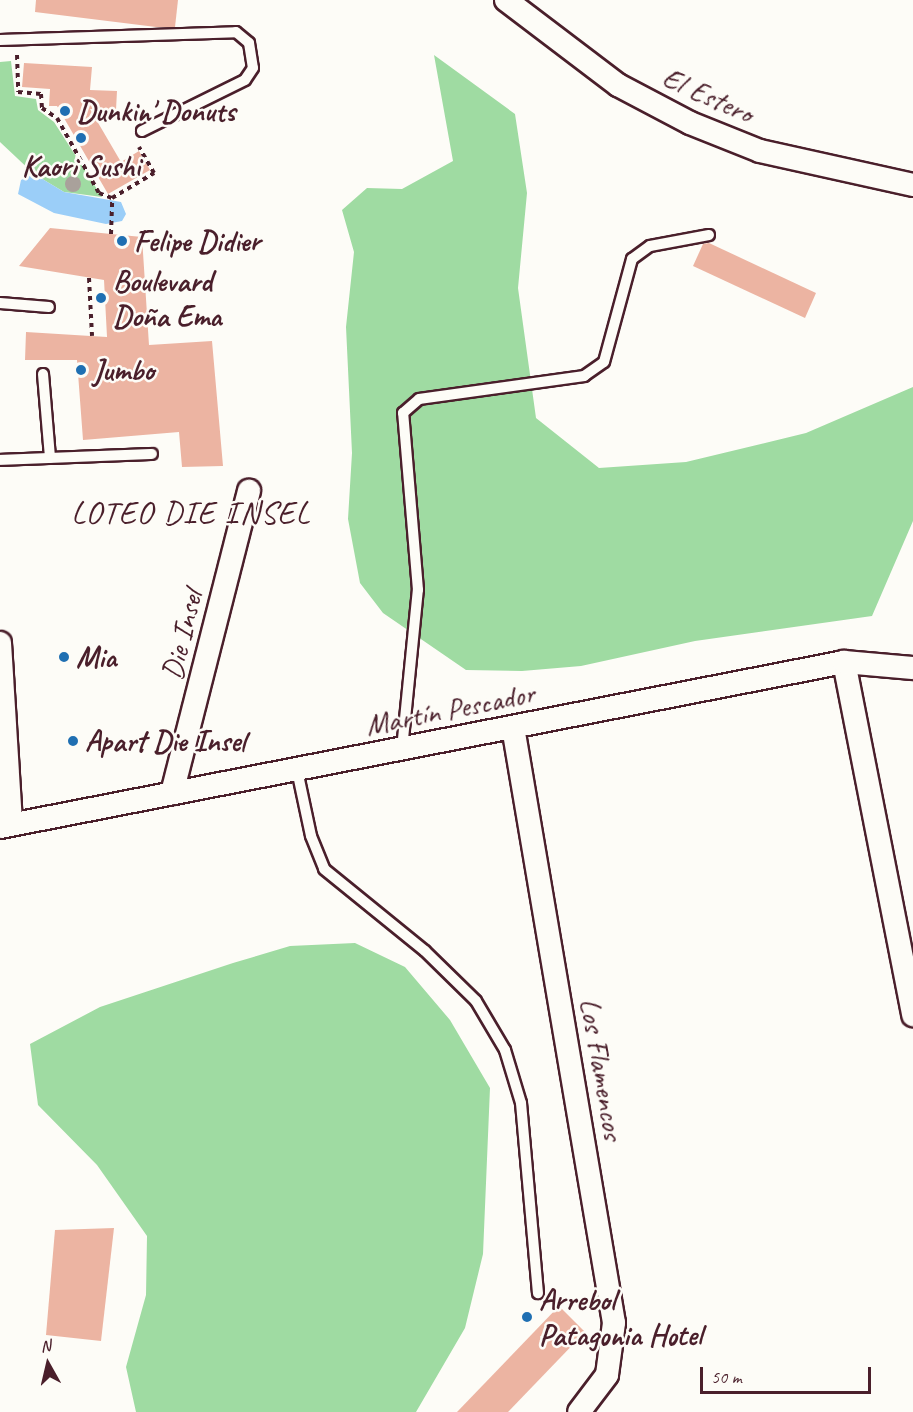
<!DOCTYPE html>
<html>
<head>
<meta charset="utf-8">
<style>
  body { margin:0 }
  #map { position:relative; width:913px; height:1412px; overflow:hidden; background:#fdfcf7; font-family:Caveat,sans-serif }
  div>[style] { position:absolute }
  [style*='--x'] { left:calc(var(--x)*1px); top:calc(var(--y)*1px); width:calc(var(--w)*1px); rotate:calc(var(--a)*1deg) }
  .green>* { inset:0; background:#9fdba2 }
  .water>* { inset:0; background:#9bcef8 }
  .building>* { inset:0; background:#ecb4a2 }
  .path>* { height:4px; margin-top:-2px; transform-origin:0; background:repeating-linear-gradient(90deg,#4a1f2b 0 4.5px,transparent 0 9px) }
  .roads { filter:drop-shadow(2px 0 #4a1f2b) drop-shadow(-2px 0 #4a1f2b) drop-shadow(0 2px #4a1f2b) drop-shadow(0 -2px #4a1f2b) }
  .lane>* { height:10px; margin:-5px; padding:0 5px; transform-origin:5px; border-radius:5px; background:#fdfcf7 }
  .street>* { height:22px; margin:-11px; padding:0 11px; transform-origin:11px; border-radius:11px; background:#fdfcf7 }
  .trees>* { width:16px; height:16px; margin:-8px; border-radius:50%; background:#a9a19b }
  .dots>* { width:16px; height:16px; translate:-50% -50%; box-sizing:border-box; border:3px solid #fdfcf7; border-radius:50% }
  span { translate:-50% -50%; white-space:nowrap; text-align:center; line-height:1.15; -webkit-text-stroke:5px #fdfcf7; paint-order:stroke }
  .street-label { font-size:30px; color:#4a1f2b }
  .poi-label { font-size:30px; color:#4a1f2b; font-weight:700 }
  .left { translate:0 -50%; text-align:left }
  .neighbourhood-label { font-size:32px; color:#4a1f2b; letter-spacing:1.5px }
  .north { position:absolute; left:18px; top:1334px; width:60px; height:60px; -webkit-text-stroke:4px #fdfcf7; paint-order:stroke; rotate:352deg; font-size:16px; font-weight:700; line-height:24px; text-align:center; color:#4a1f2b }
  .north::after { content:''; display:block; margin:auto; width:21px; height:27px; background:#4a1f2b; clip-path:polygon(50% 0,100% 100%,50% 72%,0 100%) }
  .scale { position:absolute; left:700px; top:1367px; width:171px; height:27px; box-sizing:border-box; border:3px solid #4a1f2b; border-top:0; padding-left:8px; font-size:18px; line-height:21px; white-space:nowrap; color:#4a1f2b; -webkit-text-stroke:4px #fdfcf7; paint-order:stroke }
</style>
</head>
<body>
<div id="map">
  <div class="green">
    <div style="clip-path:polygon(434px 55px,515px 114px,527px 193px,518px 288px,536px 418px,599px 468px,686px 462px,806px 433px,913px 387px,913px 521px,872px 616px,695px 641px,581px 666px,522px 671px,466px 670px,383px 613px,360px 583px,348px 519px,352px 453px,346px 327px,354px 252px,342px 210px,367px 188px,402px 189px,453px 161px)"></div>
    <div style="clip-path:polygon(11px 61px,15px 96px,36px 99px,38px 110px,54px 122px,102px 197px,64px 192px,34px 174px,0 142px,0 62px)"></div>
    <div style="clip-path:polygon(355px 943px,405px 967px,450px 1020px,490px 1088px,483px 1254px,465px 1328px,416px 1412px,136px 1412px,126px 1367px,146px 1295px,147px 1236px,97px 1165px,38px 1105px,30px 1044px,100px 1007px,233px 963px,290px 946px)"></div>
  </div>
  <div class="water">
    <div style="clip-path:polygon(34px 174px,64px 192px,121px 202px,126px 214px,122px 221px,106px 224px,54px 213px,18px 194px,21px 180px)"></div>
  </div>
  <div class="building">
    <div style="clip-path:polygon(36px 0,178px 0,175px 27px,156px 27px,35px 12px)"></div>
    <div style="clip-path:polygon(24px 63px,92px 67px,90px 90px,117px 91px,116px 110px,90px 109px,121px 162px,139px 151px,150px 170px,108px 194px,57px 106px,49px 106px,50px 89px,22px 87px)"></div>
    <div style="clip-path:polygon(50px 228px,142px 237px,149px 345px,212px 341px,223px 466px,182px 467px,179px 432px,83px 440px,77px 360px,25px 360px,26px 332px,107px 337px,104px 280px,19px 266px)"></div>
    <div style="clip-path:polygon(709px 243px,816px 293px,805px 318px,693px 266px,703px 244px)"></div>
    <div style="clip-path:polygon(114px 1228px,101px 1341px,46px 1335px,55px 1230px)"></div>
    <div style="clip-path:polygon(559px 1306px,585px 1332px,508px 1412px,457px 1412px)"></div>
  </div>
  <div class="path">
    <div style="--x:17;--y:55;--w:37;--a:88"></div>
    <div style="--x:18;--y:92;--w:23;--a:5"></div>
    <div style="--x:41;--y:94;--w:14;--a:86"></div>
    <div style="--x:42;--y:108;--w:18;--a:34"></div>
    <div style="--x:57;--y:118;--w:86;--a:60.8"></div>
    <div style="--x:99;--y:193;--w:14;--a:21"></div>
    <div style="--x:112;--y:198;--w:49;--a:-30.8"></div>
    <div style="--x:154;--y:173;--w:30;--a:-120"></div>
    <div style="--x:111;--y:234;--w:36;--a:-88"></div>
    <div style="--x:89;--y:278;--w:58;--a:87"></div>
  </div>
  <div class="roads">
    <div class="lane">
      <div style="--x:0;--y:40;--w:236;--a:-1.9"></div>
      <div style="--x:236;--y:32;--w:17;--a:40"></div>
      <div style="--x:249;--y:43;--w:25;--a:81"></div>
      <div style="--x:253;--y:68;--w:14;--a:124"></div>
      <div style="--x:245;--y:80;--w:115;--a:153.7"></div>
      <div style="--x:0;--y:303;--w:49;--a:4.7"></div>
      <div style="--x:43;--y:374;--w:84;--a:85.2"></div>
      <div style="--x:0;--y:460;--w:152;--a:-2.3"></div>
      <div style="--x:402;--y:749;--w:160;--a:-84.3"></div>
      <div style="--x:418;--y:590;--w:178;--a:-94.8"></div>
      <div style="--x:403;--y:413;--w:21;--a:-41"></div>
      <div style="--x:419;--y:399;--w:167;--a:-7.9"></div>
      <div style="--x:584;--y:376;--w:24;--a:-35"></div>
      <div style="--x:604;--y:362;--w:107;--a:-74.8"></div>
      <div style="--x:632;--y:259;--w:22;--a:-36"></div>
      <div style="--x:650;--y:246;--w:60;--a:-10.6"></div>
      <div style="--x:297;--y:770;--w:67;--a:78"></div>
      <div style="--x:311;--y:836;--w:35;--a:68"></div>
      <div style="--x:324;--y:869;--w:130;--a:39.1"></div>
      <div style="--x:425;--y:951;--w:71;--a:44.4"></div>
      <div style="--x:476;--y:1001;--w:57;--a:59.4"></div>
      <div style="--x:505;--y:1050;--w:55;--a:73.2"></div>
      <div style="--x:521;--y:1103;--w:191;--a:84.9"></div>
    </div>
    <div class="street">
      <div style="--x:506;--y:0;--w:141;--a:37.2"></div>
      <div style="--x:618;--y:85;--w:81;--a:27.8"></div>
      <div style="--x:690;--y:123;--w:75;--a:21.8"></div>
      <div style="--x:760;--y:151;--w:157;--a:12.5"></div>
      <div style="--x:0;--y:643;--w:181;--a:86.5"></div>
      <div style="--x:844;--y:662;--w:360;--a:78.9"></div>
      <div style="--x:513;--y:727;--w:604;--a:80.38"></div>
      <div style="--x:614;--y:1323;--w:52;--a:97.7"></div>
      <div style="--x:607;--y:1375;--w:46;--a:127.1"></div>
      <div style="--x:172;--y:793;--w:312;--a:-75.7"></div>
      <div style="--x:0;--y:827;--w:860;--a:-11.06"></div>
      <div style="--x:844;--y:662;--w:69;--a:5"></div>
    </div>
  </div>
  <div class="trees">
    <div style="left:73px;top:184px"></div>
  </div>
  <div class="dots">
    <div style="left:65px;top:111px;background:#1f6fb2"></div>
    <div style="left:81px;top:138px;background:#1f6fb2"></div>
    <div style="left:122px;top:241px;background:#1f6fb2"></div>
    <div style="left:101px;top:298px;background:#1f6fb2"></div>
    <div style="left:81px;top:370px;background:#1f6fb2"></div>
    <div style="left:64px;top:657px;background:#1f6fb2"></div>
    <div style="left:73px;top:741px;background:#1f6fb2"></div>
    <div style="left:527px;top:1317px;background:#1f6fb2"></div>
  </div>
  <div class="street-label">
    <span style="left:708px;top:95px;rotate:24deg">El Estero</span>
    <span style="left:182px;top:635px;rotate:-76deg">Die Insel</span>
    <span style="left:450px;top:709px;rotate:-11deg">Martín Pescador</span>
    <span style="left:602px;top:1069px;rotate:80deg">Los Flamencos</span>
  </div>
  <div class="poi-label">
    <span class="left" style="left:77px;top:111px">Dunkin' Donuts</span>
    <span style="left:81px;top:166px">Kaori Sushi</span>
    <span class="left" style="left:134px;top:241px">Felipe Didier</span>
    <span class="left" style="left:113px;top:298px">Boulevard<br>Doña Ema</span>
    <span class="left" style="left:93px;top:370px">Jumbo</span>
    <span class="left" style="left:76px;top:657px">Mia</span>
    <span class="left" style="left:85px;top:741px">Apart Die Insel</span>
    <span class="left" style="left:539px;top:1317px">Arrebol<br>Patagonia Hotel</span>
  </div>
  <div class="neighbourhood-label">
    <span style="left:191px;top:513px">LOTEO DIE INSEL</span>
  </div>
  <div class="north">N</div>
  <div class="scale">50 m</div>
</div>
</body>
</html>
